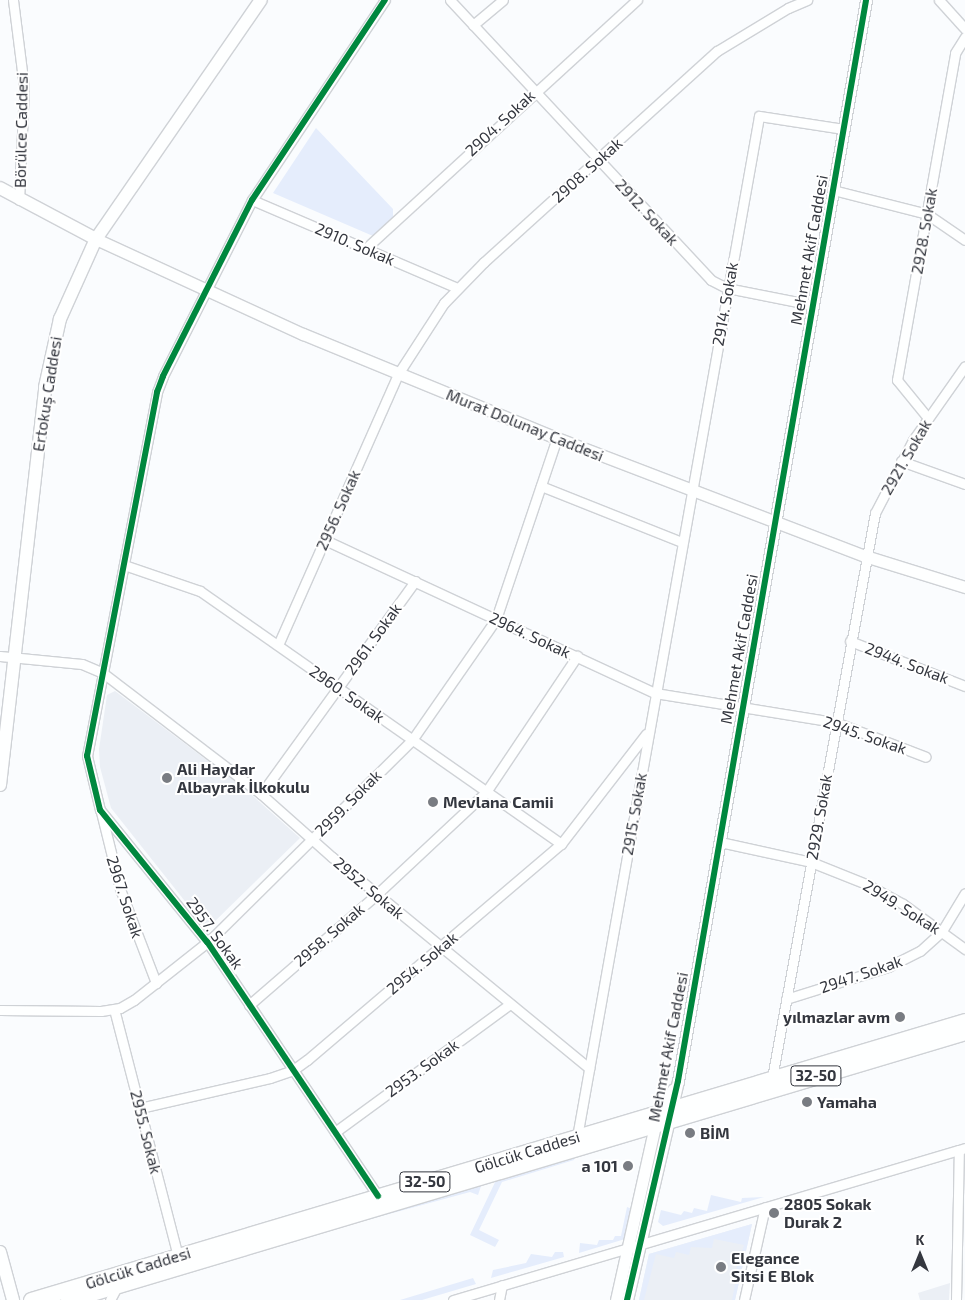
<!DOCTYPE html>
<html>
<head>
<meta charset="utf-8">
<style>
  body { margin:0 }
  #map { position:relative; width:965px; height:1300px; overflow:hidden; background:#fafcfe; font-family:"Exo 2",sans-serif }
  div>[style] { position:absolute }
  [style*='--x'] { left:calc(var(--x)*1px); top:calc(var(--y)*1px); width:calc(var(--w)*1px); rotate:calc(var(--a)*1deg) }
  .built>* { inset:0; background:#ebeff5 }
  .green>* { inset:0; background:#e5edfc }
  .roads { filter:drop-shadow(1px 0 #cfd2d6) drop-shadow(-1px 0 #cfd2d6) drop-shadow(0 1px #cfd2d6) drop-shadow(0 -1px #cfd2d6) }
  .minor>* { height:9px; margin:-4.5px; padding:0 4.5px; transform-origin:4.5px; border-radius:4.5px; background:#feffff }
  .tertiary>* { height:11px; margin:-5.5px; padding:0 5.5px; transform-origin:5.5px; border-radius:5.5px; background:#feffff }
  .secondary>* { height:12px; margin:-6px; padding:0 6px; transform-origin:6px; border-radius:6px; background:#feffff }
  .primary>* { height:15px; margin:-7.5px; padding:0 7.5px; transform-origin:7.5px; border-radius:7.5px; background:#feffff }
  .cycleway>* { height:6px; margin:-3px; padding:0 3px; transform-origin:3px; border-radius:3px; background:#00873e }
  .dots>* { width:14px; height:14px; translate:-50% -50%; box-sizing:border-box; border:2px solid #fff; border-radius:50% }
  span { translate:-50% -50%; white-space:nowrap; text-align:center; line-height:1.15; -webkit-text-stroke:4px #fff; paint-order:stroke }
  .shield-label span { padding:1px 4px; background:#fff; border:1px solid; border-radius:4px; -webkit-text-stroke-width:0 }
  .shield-label { font-size:15px; color:#34373f; font-weight:700 }
  .street-label { font-size:16px; color:#34373f }
  .poi-label { font-size:16px; color:#34373f; font-weight:700 }
  .left { translate:0 -50%; text-align:left }
  .right { translate:-100% -50%; text-align:right }
  .north { position:absolute; left:895px; top:1230px; width:50px; height:50px; -webkit-text-stroke:4px #fff; paint-order:stroke; rotate:0deg; font-size:14px; font-weight:700; line-height:20px; text-align:center; color:#34373f }
  .north::after { content:''; display:block; margin:auto; width:18px; height:22px; background:#34373f; clip-path:polygon(50% 0,100% 100%,50% 72%,0 100%) }
</style>
</head>
<body>
<div id="map">
  <div class="built">
    <div style="clip-path:polygon(115px 691px,245px 789px,300px 838px,207px 929px,111px 808px,100px 767px,99px 749px,107px 695px)"></div>
    <div style="clip-path:polygon(752px 1224px,735px 1300px,639px 1300px,649px 1254px)"></div>
    <div style="clip-path:polygon(950px 1283px,949px 1300px,920px 1300px,918px 1293px)"></div>
  </div>
  <div class="green">
    <div style="clip-path:polygon(316px 128px,393px 209px,393px 217px,388px 224px,373px 236px,273px 193px)"></div>
    <div style="clip-path:polygon(576px 1151px,574px 1160px,502px 1182px,479px 1230px,499px 1240px,495px 1247px,470px 1235px,498px 1176px)"></div>
    <div style="clip-path:polygon(483px 1180px,478px 1195px,470px 1192px,345px 1226px,344px 1220px)"></div>
    <div style="clip-path:polygon(711px 1195px,741px 1202px,742px 1198px,764px 1197px,663px 1226px,658px 1222px,661px 1210px,681px 1215px,684px 1211px,692px 1213px,694px 1208px,707px 1211px)"></div>
    <div style="clip-path:polygon(627px 1207px,632px 1209px,625px 1239px,579px 1253px,580px 1243px,597px 1245px,599px 1240px,613px 1240px,615px 1236px,621px 1236px)"></div>
    <div style="clip-path:polygon(752px 1224px,735px 1300px,732px 1300px,737px 1274px,735px 1273px,744px 1245px,714px 1239px,712px 1248px,691px 1247px,689px 1255px,676px 1252px,674px 1258px,656px 1254px,644px 1300px,639px 1300px,649px 1254px)"></div>
    <div style="clip-path:polygon(555px 1252px,563px 1252px,564px 1257px,491px 1278px,493px 1270px,526px 1263px,531px 1254px,552px 1257px)"></div>
    <div style="clip-path:polygon(473px 1278px,476px 1284px,422px 1300px,400px 1300px)"></div>
  </div>
  <div class="roads">
    <div class="minor">
      <div style="--x:13;--y:0;--w:88;--a:82.8"></div>
      <div style="--x:24;--y:87;--w:113;--a:92.5"></div>
      <div style="--x:450;--y:0;--w:383;--a:47"></div>
      <div style="--x:711;--y:280;--w:18;--a:27"></div>
      <div style="--x:727;--y:288;--w:88;--a:11.2"></div>
      <div style="--x:939;--y:0;--w:39;--a:48"></div>
      <div style="--x:473;--y:25;--w:39;--a:-40"></div>
      <div style="--x:833;--y:190;--w:97;--a:14.3"></div>
      <div style="--x:927;--y:214;--w:46;--a:34.4"></div>
      <div style="--x:252;--y:200;--w:223;--a:23.2"></div>
      <div style="--x:365;--y:249;--w:369;--a:-42.5"></div>
      <div style="--x:928;--y:418;--w:49;--a:-129.2"></div>
      <div style="--x:897;--y:380;--w:332;--a:-79.9"></div>
      <div style="--x:955;--y:53;--w:19;--a:-58"></div>
      <div style="--x:901;--y:461;--w:68;--a:19.8"></div>
      <div style="--x:541;--y:486;--w:152;--a:21.7"></div>
      <div style="--x:325;--y:540;--w:364;--a:24.9"></div>
      <div style="--x:655;--y:693;--w:182;--a:9.2"></div>
      <div style="--x:835;--y:722;--w:97;--a:21"></div>
      <div style="--x:124;--y:565;--w:80;--a:18.9"></div>
      <div style="--x:200;--y:591;--w:441;--a:35"></div>
      <div style="--x:850;--y:641;--w:123;--a:21.4"></div>
      <div style="--x:278;--y:645;--w:296;--a:-66.1"></div>
      <div style="--x:398;--y:374;--w:85;--a:-57.1"></div>
      <div style="--x:444;--y:303;--w:57;--a:-45.7"></div>
      <div style="--x:484;--y:262;--w:314;--a:-42.2"></div>
      <div style="--x:717;--y:51;--w:83;--a:-31.2"></div>
      <div style="--x:788;--y:8;--w:21;--a:-23"></div>
      <div style="--x:0;--y:656;--w:82;--a:5.6"></div>
      <div style="--x:82;--y:664;--w:23;--a:23"></div>
      <div style="--x:103;--y:673;--w:199;--a:37.4"></div>
      <div style="--x:261;--y:794;--w:95;--a:41.6"></div>
      <div style="--x:332;--y:857;--w:333;--a:39.4"></div>
      <div style="--x:261;--y:794;--w:263;--a:-54.1"></div>
      <div style="--x:101;--y:812;--w:79;--a:76.1"></div>
      <div style="--x:120;--y:889;--w:101;--a:69"></div>
      <div style="--x:720;--y:842;--w:93;--a:12.4"></div>
      <div style="--x:811;--y:862;--w:59;--a:21.8"></div>
      <div style="--x:866;--y:884;--w:42;--a:28.4"></div>
      <div style="--x:903;--y:904;--w:77;--a:36"></div>
      <div style="--x:786;--y:999;--w:107;--a:-17.4"></div>
      <div style="--x:888;--y:967;--w:36;--a:-27"></div>
      <div style="--x:920;--y:951;--w:30;--a:-42"></div>
      <div style="--x:942;--y:931;--w:44;--a:-58.8"></div>
      <div style="--x:249;--y:1005;--w:169;--a:-40.9"></div>
      <div style="--x:377;--y:894;--w:149;--a:-43.1"></div>
      <div style="--x:486;--y:792;--w:164;--a:-56.2"></div>
      <div style="--x:114;--y:1009;--w:255;--a:75.5"></div>
      <div style="--x:0;--y:1010;--w:101;--a:0.6"></div>
      <div style="--x:101;--y:1011;--w:19;--a:-9"></div>
      <div style="--x:120;--y:1008;--w:16;--a:-30"></div>
      <div style="--x:134;--y:1000;--w:97;--a:-38.3"></div>
      <div style="--x:210;--y:940;--w:284;--a:-44.7"></div>
      <div style="--x:412;--y:740;--w:147;--a:-55.2"></div>
      <div style="--x:496;--y:619;--w:191;--a:-71.4"></div>
      <div style="--x:772;--y:1078;--w:574;--a:-79.67"></div>
      <div style="--x:875;--y:513;--w:82;--a:-62.5"></div>
      <div style="--x:913;--y:440;--w:90;--a:-54.9"></div>
      <div style="--x:140;--y:1108;--w:133;--a:-13"></div>
      <div style="--x:270;--y:1078;--w:24;--a:-19"></div>
      <div style="--x:293;--y:1070;--w:17;--a:-36"></div>
      <div style="--x:307;--y:1060;--w:333;--a:-40.4"></div>
      <div style="--x:561;--y:844;--w:139;--a:-52.3"></div>
      <div style="--x:335;--y:1132;--w:217;--a:-36.2"></div>
      <div style="--x:577;--y:1137;--w:1037;--a:-79.89"></div>
      <div style="--x:759;--y:116;--w:86;--a:8.7"></div>
      <div style="--x:378;--y:1196;--w:306;--a:-123.9"></div>
      <div style="--x:207;--y:942;--w:170;--a:-129"></div>
      <div style="--x:100;--y:810;--w:56;--a:-103.5"></div>
      <div style="--x:87;--y:756;--w:371;--a:-79.1"></div>
      <div style="--x:157;--y:392;--w:17;--a:-69"></div>
      <div style="--x:163;--y:376;--w:197;--a:-63.2"></div>
      <div style="--x:252;--y:200;--w:240;--a:-56.4"></div>
      <div style="--x:110;--y:1300;--w:19;--a:-62"></div>
      <div style="--x:453;--y:1300;--w:534;--a:-16.53"></div>
      <div style="--x:499;--y:1300;--w:15;--a:-79"></div>
      <div style="--x:744;--y:1300;--w:95;--a:-77.3"></div>
      <div style="--x:956;--y:1300;--w:150;--a:-88.9"></div>
    </div>
    <div class="tertiary">
      <div style="--x:96;--y:239;--w:228;--a:24.7"></div>
      <div style="--x:303;--y:334;--w:274;--a:22.3"></div>
      <div style="--x:557;--y:438;--w:330;--a:21"></div>
      <div style="--x:865;--y:556;--w:105;--a:17.2"></div>
      <div style="--x:616;--y:1300;--w:188;--a:-77.4"></div>
      <div style="--x:657;--y:1117;--w:32;--a:-60"></div>
      <div style="--x:627;--y:1300;--w:225;--a:-76.9"></div>
      <div style="--x:678;--y:1081;--w:1097;--a:-80.13"></div>
    </div>
    <div class="secondary">
      <div style="--x:0;--y:188;--w:109;--a:28"></div>
      <div style="--x:0;--y:785;--w:401;--a:-83.5"></div>
      <div style="--x:45;--y:387;--w:70;--a:-77.6"></div>
      <div style="--x:60;--y:319;--w:88;--a:-65.8"></div>
      <div style="--x:96;--y:239;--w:290;--a:-55.4"></div>
      <div style="--x:0;--y:1252;--w:50;--a:74.8"></div>
    </div>
    <div class="primary">
      <div style="--x:31;--y:1300;--w:975;--a:-16.63"></div>
      <div style="--x:68;--y:1300;--w:936;--a:-16.63"></div>
    </div>
  </div>
  <div class="cycleway">
    <div style="--x:378;--y:1196;--w:306;--a:-123.9"></div>
    <div style="--x:207;--y:942;--w:170;--a:-129"></div>
    <div style="--x:100;--y:810;--w:56;--a:-103.5"></div>
    <div style="--x:87;--y:756;--w:371;--a:-79.1"></div>
    <div style="--x:157;--y:392;--w:17;--a:-69"></div>
    <div style="--x:163;--y:376;--w:197;--a:-63.2"></div>
    <div style="--x:252;--y:200;--w:240;--a:-56.4"></div>
    <div style="--x:627;--y:1300;--w:225;--a:-76.9"></div>
    <div style="--x:678;--y:1081;--w:1097;--a:-80.13"></div>
  </div>
  <div class="dots">
    <div style="left:167px;top:778px;background:#797c82"></div>
    <div style="left:433px;top:802px;background:#797c82"></div>
    <div style="left:900px;top:1017px;background:#797c82"></div>
    <div style="left:807px;top:1102px;background:#797c82"></div>
    <div style="left:690px;top:1133px;background:#797c82"></div>
    <div style="left:628px;top:1166px;background:#797c82"></div>
    <div style="left:774px;top:1213px;background:#797c82"></div>
    <div style="left:721px;top:1267px;background:#797c82"></div>
  </div>
  <div class="shield-label">
    <span style="left:816px;top:1076px">32-50</span>
    <span style="left:425px;top:1182px">32-50</span>
  </div>
  <div class="street-label">
    <span style="left:500px;top:123px;rotate:-43deg">2904. Sokak</span>
    <span style="left:21px;top:130px;rotate:-89deg">Börülce Caddesi</span>
    <span style="left:587px;top:170px;rotate:-42deg">2908. Sokak</span>
    <span style="left:647px;top:212px;rotate:47deg">2912. Sokak</span>
    <span style="left:924px;top:231px;rotate:-80deg">2928. Sokak</span>
    <span style="left:355px;top:244px;rotate:23deg">2910. Sokak</span>
    <span style="left:809px;top:250px;rotate:-80deg">Mehmet Akif Caddesi</span>
    <span style="left:725px;top:304px;rotate:-80deg">2914. Sokak</span>
    <span style="left:47px;top:394px;rotate:-81deg">Ertokuş Caddesi</span>
    <span style="left:525px;top:425px;rotate:22deg">Murat Dolunay Caddesi</span>
    <span style="left:906px;top:457px;rotate:-60deg">2921. Sokak</span>
    <span style="left:338px;top:510px;rotate:-66deg">2956. Sokak</span>
    <span style="left:530px;top:635px;rotate:25deg">2964. Sokak</span>
    <span style="left:373px;top:639px;rotate:-54deg">2961. Sokak</span>
    <span style="left:739px;top:649px;rotate:-80deg">Mehmet Akif Caddesi</span>
    <span style="left:907px;top:663px;rotate:21deg">2944. Sokak</span>
    <span style="left:347px;top:694px;rotate:35deg">2960. Sokak</span>
    <span style="left:865px;top:735px;rotate:19deg">2945. Sokak</span>
    <span style="left:348px;top:803px;rotate:-45deg">2959. Sokak</span>
    <span style="left:634px;top:814px;rotate:-80deg">2915. Sokak</span>
    <span style="left:819px;top:817px;rotate:-80deg">2929. Sokak</span>
    <span style="left:369px;top:888px;rotate:40deg">2952. Sokak</span>
    <span style="left:125px;top:897px;rotate:72deg">2967. Sokak</span>
    <span style="left:902px;top:907px;rotate:32deg">2949. Sokak</span>
    <span style="left:215px;top:933px;rotate:54deg">2957. Sokak</span>
    <span style="left:329px;top:935px;rotate:-41deg">2958. Sokak</span>
    <span style="left:422px;top:963px;rotate:-40deg">2954. Sokak</span>
    <span style="left:861px;top:974px;rotate:-19deg">2947. Sokak</span>
    <span style="left:668px;top:1047px;rotate:-79deg">Mehmet Akif Caddesi</span>
    <span style="left:422px;top:1068px;rotate:-36deg">2953. Sokak</span>
    <span style="left:146px;top:1132px;rotate:76deg">2955. Sokak</span>
    <span style="left:527px;top:1152px;rotate:-17deg">Gölcük Caddesi</span>
    <span style="left:138px;top:1268px;rotate:-17deg">Gölcük Caddesi</span>
  </div>
  <div class="poi-label">
    <span class="left" style="left:177px;top:778px">Ali Haydar<br>Albayrak İlkokulu</span>
    <span class="left" style="left:443px;top:802px">Mevlana Camii</span>
    <span class="right" style="left:890px;top:1017px">yılmazlar avm</span>
    <span class="left" style="left:817px;top:1102px">Yamaha</span>
    <span class="left" style="left:700px;top:1133px">BİM</span>
    <span class="right" style="left:618px;top:1166px">a 101</span>
    <span class="left" style="left:784px;top:1213px">2805 Sokak<br>Durak 2</span>
    <span class="left" style="left:731px;top:1267px">Elegance<br>Sitsi E Blok</span>
  </div>
  <div class="north">K</div>
</div>
</body>
</html>
